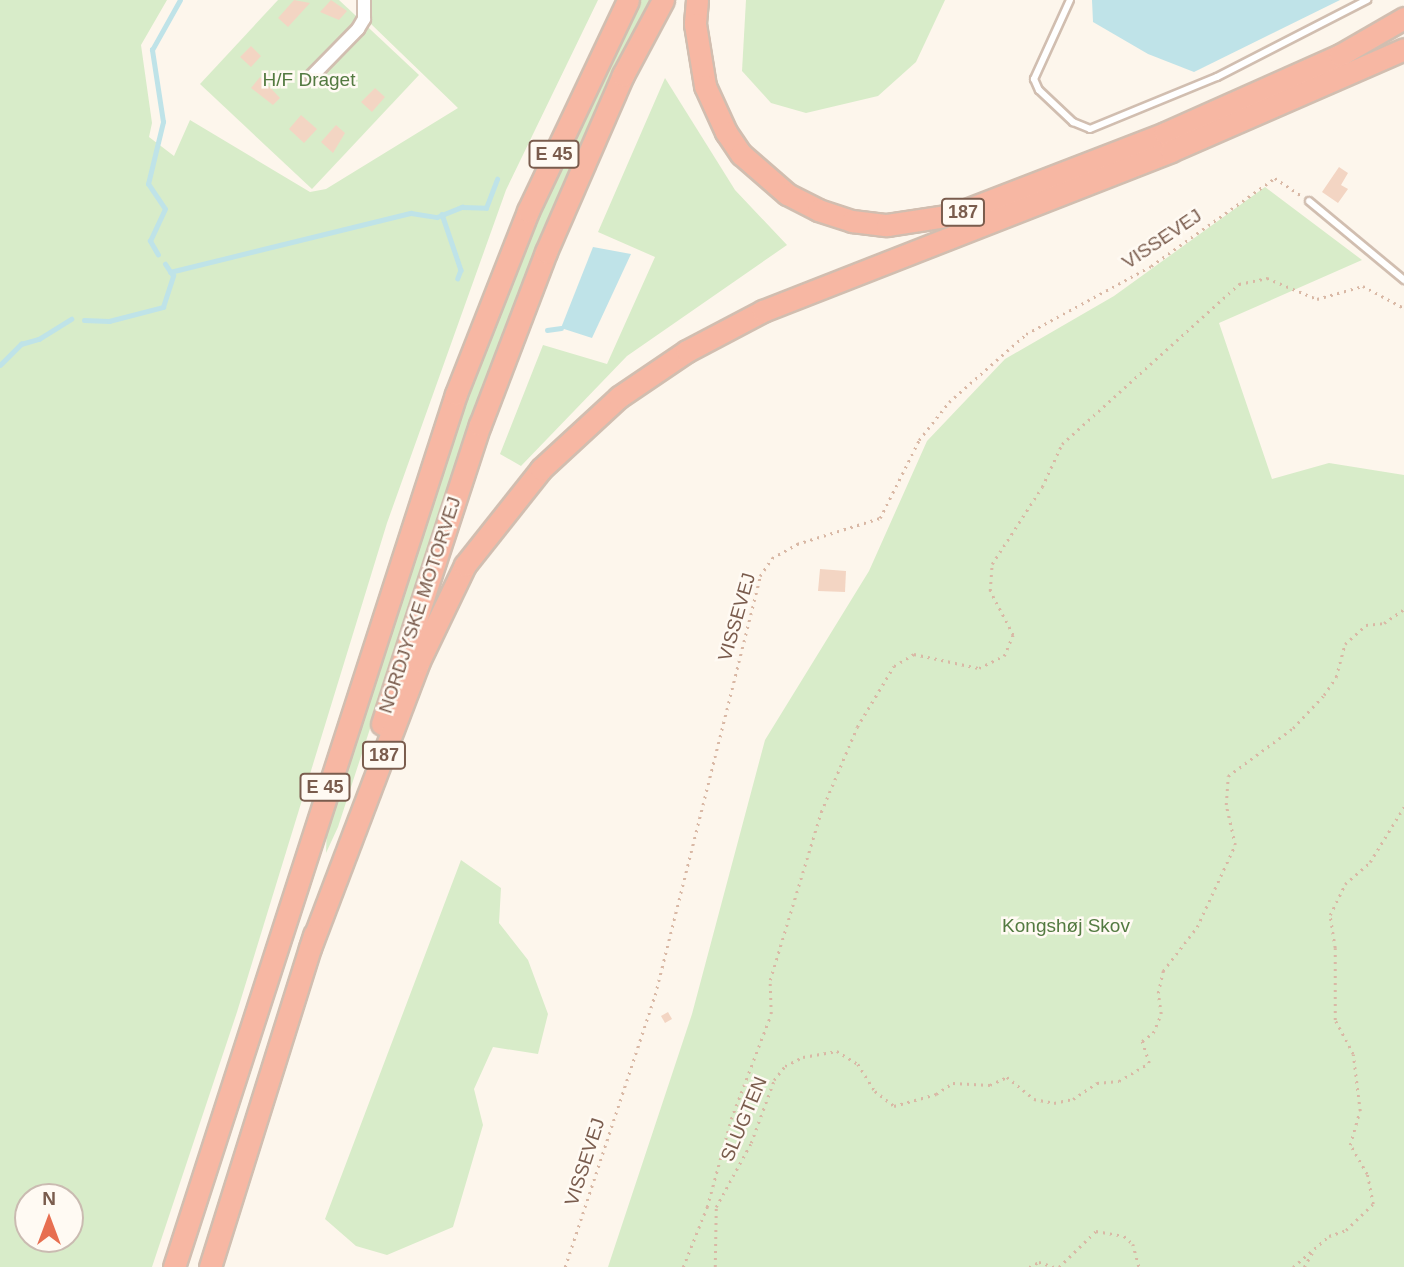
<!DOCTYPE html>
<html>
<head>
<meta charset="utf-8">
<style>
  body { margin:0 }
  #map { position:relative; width:1404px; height:1267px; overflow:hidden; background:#fdf6ec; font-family:Helvetica,sans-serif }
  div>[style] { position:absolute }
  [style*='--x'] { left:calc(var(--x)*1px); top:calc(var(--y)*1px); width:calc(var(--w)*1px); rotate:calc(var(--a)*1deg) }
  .green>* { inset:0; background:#d8ecc9 }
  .water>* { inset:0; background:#bfe3e8 }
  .stream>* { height:4.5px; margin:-2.25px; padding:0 2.25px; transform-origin:2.25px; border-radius:2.25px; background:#bfe3e8 }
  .building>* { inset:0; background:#f3d5c3 }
  .path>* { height:2.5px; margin-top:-1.25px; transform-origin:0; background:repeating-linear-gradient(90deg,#d9b8a5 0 2px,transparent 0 7px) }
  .roads { filter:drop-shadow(2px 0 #d1beb0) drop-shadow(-2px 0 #d1beb0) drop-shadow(0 2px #d1beb0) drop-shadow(0 -2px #d1beb0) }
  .lane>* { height:6px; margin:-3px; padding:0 3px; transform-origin:3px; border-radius:3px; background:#fff }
  .street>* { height:12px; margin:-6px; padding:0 6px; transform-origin:6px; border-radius:6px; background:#fff }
  .highway>* { height:21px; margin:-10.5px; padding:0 10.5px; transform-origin:10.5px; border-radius:10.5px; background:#f7b7a3 }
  span { translate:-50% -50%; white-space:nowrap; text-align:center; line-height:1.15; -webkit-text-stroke:5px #fffaf3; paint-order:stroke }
  .shield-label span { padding:2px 5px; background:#fffaf3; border:2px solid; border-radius:5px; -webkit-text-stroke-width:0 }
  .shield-label { font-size:18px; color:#7a5c4d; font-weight:700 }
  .park-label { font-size:19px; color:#537a41 }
  .street-label { font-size:19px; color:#7a5c4d }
  .north { position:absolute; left:14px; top:1183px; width:70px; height:70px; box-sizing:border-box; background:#fffaf3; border:2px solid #cabbb1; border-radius:50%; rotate:0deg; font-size:19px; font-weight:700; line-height:28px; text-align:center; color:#7a5c4d }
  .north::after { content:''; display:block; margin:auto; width:24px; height:32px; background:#e76f51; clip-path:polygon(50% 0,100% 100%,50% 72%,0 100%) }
</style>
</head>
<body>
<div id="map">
  <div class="green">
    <div style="clip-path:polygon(evenodd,0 0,167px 0,141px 45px,152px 123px,149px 137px,174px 156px,190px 120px,310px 192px,326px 189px,458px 108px,371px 24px,365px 0,598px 0,506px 190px,387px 523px,237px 1012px,152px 1267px,0 1267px,0 0,28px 1197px,70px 1197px,70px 1239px,28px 1239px,28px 1197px)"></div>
    <div style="clip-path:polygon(278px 0,339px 0,419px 75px,312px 189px,200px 84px)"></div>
    <div style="clip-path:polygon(640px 0,652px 0,503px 336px,452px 477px,338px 827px,326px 853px,327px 825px,440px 474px,491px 332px,542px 208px)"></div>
    <div style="clip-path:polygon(746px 0,945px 0,916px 62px,878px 96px,806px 113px,771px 103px,742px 71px)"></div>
    <div style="clip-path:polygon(665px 78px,735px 190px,787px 245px,627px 356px,521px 466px,500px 454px,543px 345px,607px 364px,655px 257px,598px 232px)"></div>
    <div style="clip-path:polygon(1265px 187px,1362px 260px,1219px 323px,1272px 479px,1329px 463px,1404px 475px,1404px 1267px,608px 1267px,692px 1014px,765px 740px,869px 571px,927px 441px,1005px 359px,1114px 296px)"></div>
    <div style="clip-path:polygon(461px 860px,501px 888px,499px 923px,528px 960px,548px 1014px,538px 1054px,493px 1047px,474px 1089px,483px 1125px,453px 1227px,387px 1255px,356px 1246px,325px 1219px)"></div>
  </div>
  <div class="water">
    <div style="clip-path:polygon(1092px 0,1340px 0,1194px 72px,1148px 54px,1093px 22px)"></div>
    <div style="clip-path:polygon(593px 247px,631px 254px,592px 338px,561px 328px)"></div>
  </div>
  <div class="stream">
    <div style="--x:442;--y:214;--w:59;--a:71.3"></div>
    <div style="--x:461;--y:270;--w:9;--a:111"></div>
    <div style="--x:158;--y:255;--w:16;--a:-120"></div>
    <div style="--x:150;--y:241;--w:35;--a:-65"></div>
    <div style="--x:165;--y:209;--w:30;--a:-124"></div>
    <div style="--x:148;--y:184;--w:64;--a:-76.4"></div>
    <div style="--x:163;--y:122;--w:73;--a:-98.7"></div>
    <div style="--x:152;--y:50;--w:57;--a:-60.8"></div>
    <div style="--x:170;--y:272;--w:248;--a:-13.8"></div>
    <div style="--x:411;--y:213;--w:26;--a:9"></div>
    <div style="--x:437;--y:217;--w:27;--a:-22"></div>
    <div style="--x:462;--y:207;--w:24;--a:2"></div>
    <div style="--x:486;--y:208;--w:31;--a:-69"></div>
    <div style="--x:84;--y:320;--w:25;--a:2"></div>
    <div style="--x:109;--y:321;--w:56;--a:-14.5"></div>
    <div style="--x:163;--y:307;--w:33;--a:-72"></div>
    <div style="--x:173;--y:276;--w:14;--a:-124"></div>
    <div style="--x:547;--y:330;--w:14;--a:-8"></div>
    <div style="--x:0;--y:365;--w:30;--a:-45"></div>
    <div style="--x:21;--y:344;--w:19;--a:-16"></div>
    <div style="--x:39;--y:339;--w:38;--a:-32"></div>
  </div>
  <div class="building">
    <div style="clip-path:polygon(294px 0,310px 3px,288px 27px,278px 18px)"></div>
    <div style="clip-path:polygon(331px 0,347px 11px,339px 20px,320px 12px)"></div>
    <div style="clip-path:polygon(251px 46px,261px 56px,251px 67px,240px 57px)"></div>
    <div style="clip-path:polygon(260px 77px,280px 98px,273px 105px,251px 88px)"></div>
    <div style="clip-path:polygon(375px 88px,385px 97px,372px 112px,361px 102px)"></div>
    <div style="clip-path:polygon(301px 115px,317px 129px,304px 143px,289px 129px)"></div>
    <div style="clip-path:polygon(336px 125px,345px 133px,333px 153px,321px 142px)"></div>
    <div style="clip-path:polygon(1339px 167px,1348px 173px,1341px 185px,1348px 189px,1338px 203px,1322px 192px)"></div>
    <div style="clip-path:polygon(820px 569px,846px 571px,845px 592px,818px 591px)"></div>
    <div style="clip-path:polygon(668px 1012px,672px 1019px,665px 1023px,661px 1016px)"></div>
  </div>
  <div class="path">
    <div style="--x:565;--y:1267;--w:287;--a:-71.7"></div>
    <div style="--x:655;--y:995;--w:432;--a:-75.9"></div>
    <div style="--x:760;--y:576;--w:22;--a:-56"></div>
    <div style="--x:772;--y:558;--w:29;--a:-29"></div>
    <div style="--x:797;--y:544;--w:87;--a:-17.4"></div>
    <div style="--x:880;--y:518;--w:87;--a:-63.4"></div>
    <div style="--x:919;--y:440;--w:48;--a:-51.7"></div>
    <div style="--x:949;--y:402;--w:103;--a:-41.4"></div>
    <div style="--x:1026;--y:334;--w:142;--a:-28.5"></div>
    <div style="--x:1151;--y:266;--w:152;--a:-35.4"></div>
    <div style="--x:1275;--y:178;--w:32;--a:34"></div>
    <div style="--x:683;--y:1267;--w:65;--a:-68.2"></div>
    <div style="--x:707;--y:1207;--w:91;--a:-74.7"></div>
    <div style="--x:731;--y:1119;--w:112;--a:-69.1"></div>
    <div style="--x:771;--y:1014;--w:34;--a:-92"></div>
    <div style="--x:770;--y:980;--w:176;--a:-73.1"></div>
    <div style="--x:821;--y:812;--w:92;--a:-67"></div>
    <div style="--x:857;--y:727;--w:71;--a:-58.8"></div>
    <div style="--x:894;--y:666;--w:23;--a:-31"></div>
    <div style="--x:914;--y:654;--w:66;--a:12.2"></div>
    <div style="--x:979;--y:668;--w:28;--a:-26"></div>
    <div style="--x:1004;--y:656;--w:23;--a:-67"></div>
    <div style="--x:1013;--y:635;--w:50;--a:-117.6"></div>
    <div style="--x:990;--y:591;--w:27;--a:-86"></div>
    <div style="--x:992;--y:564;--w:92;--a:-57"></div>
    <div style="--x:1042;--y:487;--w:47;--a:-65.1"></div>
    <div style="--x:1062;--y:444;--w:239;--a:-42.1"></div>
    <div style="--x:1239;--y:284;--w:29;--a:-12"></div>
    <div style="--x:1267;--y:278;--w:54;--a:22.8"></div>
    <div style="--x:1317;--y:299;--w:48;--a:-15.8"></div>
    <div style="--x:1363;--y:286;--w:47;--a:28.2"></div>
    <div style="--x:715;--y:1267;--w:60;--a:-89"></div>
    <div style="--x:716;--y:1207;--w:73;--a:-61.3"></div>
    <div style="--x:751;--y:1143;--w:67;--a:-69.9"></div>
    <div style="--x:774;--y:1080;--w:18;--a:-52"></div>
    <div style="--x:785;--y:1066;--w:20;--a:-27"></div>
    <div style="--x:803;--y:1057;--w:35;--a:-10"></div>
    <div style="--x:837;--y:1051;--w:25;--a:32"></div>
    <div style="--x:858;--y:1064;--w:32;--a:58"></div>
    <div style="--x:875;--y:1091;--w:24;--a:38"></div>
    <div style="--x:894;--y:1106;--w:44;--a:-15.9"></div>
    <div style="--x:936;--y:1094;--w:20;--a:-33"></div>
    <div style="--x:953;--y:1083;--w:37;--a:3"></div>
    <div style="--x:990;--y:1085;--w:19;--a:-25"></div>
    <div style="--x:1007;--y:1077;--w:35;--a:39"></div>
    <div style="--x:1034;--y:1099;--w:20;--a:11"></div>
    <div style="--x:1054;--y:1103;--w:19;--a:-12"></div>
    <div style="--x:1073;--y:1099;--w:29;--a:-34"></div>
    <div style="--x:1097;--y:1083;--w:22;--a:-5"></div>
    <div style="--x:1119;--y:1081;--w:35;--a:-31"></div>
    <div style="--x:1149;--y:1063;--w:23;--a:-108"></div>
    <div style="--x:1142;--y:1041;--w:14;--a:-36"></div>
    <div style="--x:1153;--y:1033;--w:21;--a:-67"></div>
    <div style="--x:1161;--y:1014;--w:21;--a:-98"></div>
    <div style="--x:1158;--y:993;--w:23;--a:-77"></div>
    <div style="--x:1163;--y:971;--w:56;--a:-52.3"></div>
    <div style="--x:1197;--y:927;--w:90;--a:-65.1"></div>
    <div style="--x:1235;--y:845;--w:41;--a:-102.7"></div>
    <div style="--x:1226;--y:805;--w:29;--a:-86"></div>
    <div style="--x:1228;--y:776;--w:81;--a:-36.4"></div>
    <div style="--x:1293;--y:728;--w:45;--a:-46.8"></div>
    <div style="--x:1324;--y:695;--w:22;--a:-56"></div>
    <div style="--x:1336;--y:677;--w:34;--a:-75"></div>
    <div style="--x:1345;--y:644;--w:28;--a:-42"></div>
    <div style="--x:1366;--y:625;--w:18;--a:-6"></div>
    <div style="--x:1384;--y:623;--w:24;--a:-35"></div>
    <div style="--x:1029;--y:1267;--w:11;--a:-27"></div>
    <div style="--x:1039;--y:1262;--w:16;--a:18"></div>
    <div style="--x:1059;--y:1267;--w:52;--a:-44.2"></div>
    <div style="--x:1096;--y:1231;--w:28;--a:10"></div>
    <div style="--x:1124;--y:1236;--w:12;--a:42"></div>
    <div style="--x:1133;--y:1244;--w:24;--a:75"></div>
    <div style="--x:1293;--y:1267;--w:48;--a:-40.7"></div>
    <div style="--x:1329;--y:1236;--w:18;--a:-19"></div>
    <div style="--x:1346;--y:1230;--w:37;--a:-44"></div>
    <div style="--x:1373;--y:1204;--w:31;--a:-101"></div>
    <div style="--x:1367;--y:1174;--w:34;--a:-120"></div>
    <div style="--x:1350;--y:1145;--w:35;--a:-74"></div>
    <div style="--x:1360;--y:1111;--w:57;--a:-97"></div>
    <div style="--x:1353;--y:1054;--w:38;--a:-118"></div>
    <div style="--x:1335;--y:1020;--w:72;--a:-90"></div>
    <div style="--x:1335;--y:948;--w:33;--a:-99"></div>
    <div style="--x:1330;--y:915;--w:34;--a:-64"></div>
    <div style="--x:1345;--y:884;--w:33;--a:-41"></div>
    <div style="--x:1370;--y:862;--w:65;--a:-58.3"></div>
    <div style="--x:1304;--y:1267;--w:20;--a:-60"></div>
  </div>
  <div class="roads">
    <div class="lane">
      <div style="--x:1070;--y:0;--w:87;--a:114.5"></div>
      <div style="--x:1034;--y:79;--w:12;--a:66"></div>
      <div style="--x:1039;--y:90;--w:47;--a:43.3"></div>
      <div style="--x:1073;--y:122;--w:18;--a:22"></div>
      <div style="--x:1090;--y:129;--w:137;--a:-22.3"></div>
      <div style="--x:1217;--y:77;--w:169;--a:-27.2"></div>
      <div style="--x:1309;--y:201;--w:124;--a:39.7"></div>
    </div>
    <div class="street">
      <div style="--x:312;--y:76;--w:66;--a:-45.6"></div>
      <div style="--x:358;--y:29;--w:12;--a:-59"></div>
      <div style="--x:364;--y:19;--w:19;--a:-90"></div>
    </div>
    <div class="highway">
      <div style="--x:697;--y:0;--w:24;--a:95"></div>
      <div style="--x:695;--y:24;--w:63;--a:80.8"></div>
      <div style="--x:705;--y:86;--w:51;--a:65.5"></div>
      <div style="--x:726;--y:132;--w:27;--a:56"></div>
      <div style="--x:741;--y:154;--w:61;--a:41"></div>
      <div style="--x:787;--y:194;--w:35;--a:27"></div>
      <div style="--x:818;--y:210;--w:36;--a:18"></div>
      <div style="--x:852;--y:221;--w:35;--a:7"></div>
      <div style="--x:887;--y:225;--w:67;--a:-8.6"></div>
      <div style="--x:953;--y:215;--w:227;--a:-21.1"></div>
      <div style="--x:1165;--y:133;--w:192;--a:-24"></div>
      <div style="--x:1340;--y:55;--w:74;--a:-30"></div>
      <div style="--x:382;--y:724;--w:315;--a:-71.9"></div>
      <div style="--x:480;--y:425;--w:185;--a:-69.1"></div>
      <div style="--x:546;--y:252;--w:193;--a:-66.5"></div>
      <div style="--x:623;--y:75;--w:85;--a:-61.9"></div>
      <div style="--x:310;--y:948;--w:307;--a:-69.2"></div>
      <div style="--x:419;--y:661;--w:106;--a:-64.4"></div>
      <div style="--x:465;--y:565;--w:122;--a:-51.6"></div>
      <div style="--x:541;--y:469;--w:106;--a:-42.7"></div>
      <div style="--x:619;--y:397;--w:82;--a:-34.1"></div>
      <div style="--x:687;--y:351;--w:86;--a:-27.8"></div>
      <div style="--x:763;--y:311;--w:438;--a:-21.4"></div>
      <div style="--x:1171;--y:151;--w:254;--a:-23.6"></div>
      <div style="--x:174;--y:1267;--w:917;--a:-72.1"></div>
      <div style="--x:456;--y:394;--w:197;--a:-68.5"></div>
      <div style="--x:528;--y:211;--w:233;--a:-64.6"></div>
      <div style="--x:210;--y:1267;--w:348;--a:-72.6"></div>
    </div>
  </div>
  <div class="shield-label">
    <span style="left:554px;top:154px">E 45</span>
    <span style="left:963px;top:212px">187</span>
    <span style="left:384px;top:755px">187</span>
    <span style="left:325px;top:787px">E 45</span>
  </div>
  <div class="park-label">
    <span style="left:309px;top:80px">H/F Draget</span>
    <span style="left:1066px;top:926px">Kongshøj Skov</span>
  </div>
  <div class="street-label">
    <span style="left:1162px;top:239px;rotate:-34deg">VISSEVEJ</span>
    <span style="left:420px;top:605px;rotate:-72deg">NORDJYSKE MOTORVEJ</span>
    <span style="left:737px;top:617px;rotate:-74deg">VISSEVEJ</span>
    <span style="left:744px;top:1119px;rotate:-67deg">SLUGTEN</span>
    <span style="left:585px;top:1162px;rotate:-72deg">VISSEVEJ</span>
  </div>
  <div class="north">N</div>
</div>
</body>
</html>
